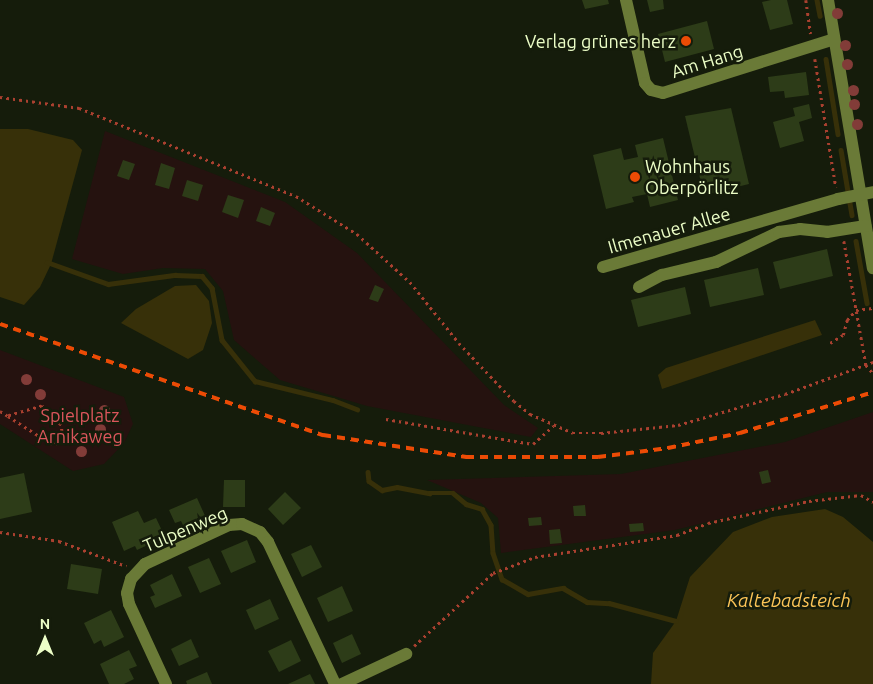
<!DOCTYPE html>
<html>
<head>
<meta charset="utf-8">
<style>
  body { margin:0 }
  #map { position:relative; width:873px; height:684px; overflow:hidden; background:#151c0b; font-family:Ubuntu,sans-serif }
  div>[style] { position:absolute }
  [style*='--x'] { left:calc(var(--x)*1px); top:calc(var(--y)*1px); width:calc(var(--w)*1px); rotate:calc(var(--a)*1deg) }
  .green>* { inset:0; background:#25120f }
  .water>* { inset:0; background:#373009 }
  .stream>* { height:4.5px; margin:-2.25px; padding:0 2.25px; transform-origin:2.25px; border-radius:2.25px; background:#373009 }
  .building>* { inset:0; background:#2d3c18 }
  .path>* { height:2.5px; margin-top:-1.25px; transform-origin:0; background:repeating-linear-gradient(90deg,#aa402f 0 2.5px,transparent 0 6.5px) }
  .minor>* { height:12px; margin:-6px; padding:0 6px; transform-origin:6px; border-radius:6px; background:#6a7a37 }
  .rail>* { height:4px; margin-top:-2px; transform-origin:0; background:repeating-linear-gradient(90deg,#ec4b05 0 8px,transparent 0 14px) }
  .trees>* { width:11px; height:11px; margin:-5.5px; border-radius:50%; background:#823c38 }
  .dots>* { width:14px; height:14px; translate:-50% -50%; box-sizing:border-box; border:2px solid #151c0b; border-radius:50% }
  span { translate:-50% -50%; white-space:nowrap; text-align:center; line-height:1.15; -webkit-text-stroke:5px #151c0b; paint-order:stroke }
  .poi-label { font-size:18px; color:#ecfec7 }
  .right { translate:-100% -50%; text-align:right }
  .left { translate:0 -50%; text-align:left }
  .street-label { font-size:18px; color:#ecfec7 }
  .park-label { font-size:18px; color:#db565c }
  .water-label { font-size:19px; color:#fcc557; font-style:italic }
  .north { position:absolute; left:20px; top:614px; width:50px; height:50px; -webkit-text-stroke:4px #151c0b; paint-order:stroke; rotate:0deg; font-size:14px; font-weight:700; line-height:20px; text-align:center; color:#ecfec7 }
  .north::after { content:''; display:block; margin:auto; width:18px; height:22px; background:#ecfec7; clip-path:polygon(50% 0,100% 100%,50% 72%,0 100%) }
</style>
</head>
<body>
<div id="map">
  <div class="green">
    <div style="clip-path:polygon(105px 131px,285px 202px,357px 253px,504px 405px,538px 428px,531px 437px,367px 406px,280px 380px,234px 340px,223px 291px,205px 269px,163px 268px,123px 274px,72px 259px)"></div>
    <div style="clip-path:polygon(0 350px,124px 397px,133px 424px,124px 443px,104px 464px,73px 471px,0 424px)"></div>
    <div style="clip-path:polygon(873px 412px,873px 492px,827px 492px,675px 530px,501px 553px,498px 518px,481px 503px,427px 480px,621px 474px,785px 442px)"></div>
  </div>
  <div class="water">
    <div style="clip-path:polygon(0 129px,28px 129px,73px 140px,82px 150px,51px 264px,40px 287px,24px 305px,0 297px)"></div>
    <div style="clip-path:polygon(196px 285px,209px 301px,212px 323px,203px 350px,188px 359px,121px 323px,136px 309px,175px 286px)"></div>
    <div style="clip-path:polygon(815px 320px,822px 335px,662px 389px,658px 375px,666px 368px)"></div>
    <div style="clip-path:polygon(825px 509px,843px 517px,873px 542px,873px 684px,651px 684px,653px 653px,676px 621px,690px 577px,733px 532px,772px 517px)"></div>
  </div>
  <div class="stream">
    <div style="--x:817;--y:0;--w:16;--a:79"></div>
    <div style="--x:826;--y:59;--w:76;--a:80.9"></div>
    <div style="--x:841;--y:150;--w:66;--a:80.4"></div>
    <div style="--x:856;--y:241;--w:63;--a:79.9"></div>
    <div style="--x:47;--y:262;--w:65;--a:19.8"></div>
    <div style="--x:108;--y:284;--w:68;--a:-7.7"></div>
    <div style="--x:175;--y:275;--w:27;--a:2"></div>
    <div style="--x:202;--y:276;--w:16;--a:50"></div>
    <div style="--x:212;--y:288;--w:53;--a:79.1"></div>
    <div style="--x:222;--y:340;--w:53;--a:51.2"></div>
    <div style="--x:255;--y:381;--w:80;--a:13.7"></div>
    <div style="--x:333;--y:400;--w:26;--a:21"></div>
    <div style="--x:368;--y:472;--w:9;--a:84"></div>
    <div style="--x:369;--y:481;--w:16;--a:35"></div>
    <div style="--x:382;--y:490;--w:15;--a:-11"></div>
    <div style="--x:397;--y:487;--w:33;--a:11"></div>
    <div style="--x:429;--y:493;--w:24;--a:0"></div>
    <div style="--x:453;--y:493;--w:17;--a:40"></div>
    <div style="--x:466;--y:504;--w:17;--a:17"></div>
    <div style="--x:482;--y:509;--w:18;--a:61"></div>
    <div style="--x:491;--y:525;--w:28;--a:86"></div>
    <div style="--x:493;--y:553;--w:28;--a:71"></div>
    <div style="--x:502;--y:579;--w:30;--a:30"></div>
    <div style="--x:528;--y:594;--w:36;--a:-10"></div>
    <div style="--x:563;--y:588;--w:28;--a:30"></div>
    <div style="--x:587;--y:602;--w:22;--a:3"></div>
    <div style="--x:609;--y:603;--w:69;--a:15"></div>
  </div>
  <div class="building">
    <div style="clip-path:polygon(582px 0,608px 0,609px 4px,585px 9px)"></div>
    <div style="clip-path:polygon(647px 0,663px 0,664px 9px,650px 12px)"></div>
    <div style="clip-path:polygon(771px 0,787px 0,793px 24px,770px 30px,762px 2px)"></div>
    <div style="clip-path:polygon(707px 21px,714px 49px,665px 62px,658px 34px)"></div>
    <div style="clip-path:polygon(806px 72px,809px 95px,785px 98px,784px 91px,770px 92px,768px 77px)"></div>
    <div style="clip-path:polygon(809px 104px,812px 118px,799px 122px,804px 141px,780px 148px,773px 122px,795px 116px,793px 108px)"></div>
    <div style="clip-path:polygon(731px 108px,749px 184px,704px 195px,685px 116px)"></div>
    <div style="clip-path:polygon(663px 138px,678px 200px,650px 207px,647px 194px,632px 197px,634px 202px,606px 209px,593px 155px,621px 148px,624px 160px,638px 157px,635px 145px)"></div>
    <div style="clip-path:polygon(123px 160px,135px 164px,129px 180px,117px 176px)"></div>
    <div style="clip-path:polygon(161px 163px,175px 168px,169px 189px,155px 185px)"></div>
    <div style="clip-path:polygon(187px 180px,203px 185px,198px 201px,182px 196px)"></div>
    <div style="clip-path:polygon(228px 195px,244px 200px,238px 218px,222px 212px)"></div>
    <div style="clip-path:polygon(261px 207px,275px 213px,270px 226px,256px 221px)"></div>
    <div style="clip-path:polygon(827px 249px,833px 276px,780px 289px,773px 262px)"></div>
    <div style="clip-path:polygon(758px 268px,764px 295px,710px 307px,704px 280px)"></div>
    <div style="clip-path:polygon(375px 285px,384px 289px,378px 302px,369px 299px)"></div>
    <div style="clip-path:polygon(685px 287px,691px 314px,638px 327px,631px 300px)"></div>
    <div style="clip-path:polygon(768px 470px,771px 482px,762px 484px,759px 472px)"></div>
    <div style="clip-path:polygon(24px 473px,32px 512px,0 519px,0 478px)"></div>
    <div style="clip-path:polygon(224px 480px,245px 480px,245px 507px,223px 507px)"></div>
    <div style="clip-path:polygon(285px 492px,301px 508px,283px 525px,268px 509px)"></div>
    <div style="clip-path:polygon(197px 498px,206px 518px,184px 527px,181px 521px,175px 523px,169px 510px)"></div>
    <div style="clip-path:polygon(585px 505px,586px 516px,574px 516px,573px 506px)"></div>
    <div style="clip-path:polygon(138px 511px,144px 523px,156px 518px,165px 537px,137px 550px,135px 546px,124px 551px,112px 522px)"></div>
    <div style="clip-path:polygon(541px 517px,542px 525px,529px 526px,528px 518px)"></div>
    <div style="clip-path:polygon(643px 523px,644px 531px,630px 532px,629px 524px)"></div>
    <div style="clip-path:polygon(560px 529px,562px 543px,550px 544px,549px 530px)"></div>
    <div style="clip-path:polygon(247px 540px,256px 562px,231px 573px,221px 551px)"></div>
    <div style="clip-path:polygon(311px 545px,322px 567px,302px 577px,291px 554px)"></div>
    <div style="clip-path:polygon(209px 558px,221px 584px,200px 593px,188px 567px)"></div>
    <div style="clip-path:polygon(71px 564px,102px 569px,98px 594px,67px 589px)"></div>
    <div style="clip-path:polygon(172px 574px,182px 596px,155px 608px,150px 597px,155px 595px,150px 585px)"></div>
    <div style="clip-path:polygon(342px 586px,353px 611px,328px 622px,317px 598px)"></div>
    <div style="clip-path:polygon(270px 599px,279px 619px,255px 630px,246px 610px)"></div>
    <div style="clip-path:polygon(111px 610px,124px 637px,104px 647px,101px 640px,94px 644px,84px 623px)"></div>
    <div style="clip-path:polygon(352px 634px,361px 654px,342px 663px,333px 643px)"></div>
    <div style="clip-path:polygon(191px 639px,199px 657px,179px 666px,171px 649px)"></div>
    <div style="clip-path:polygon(291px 640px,301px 661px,279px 672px,268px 651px)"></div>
    <div style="clip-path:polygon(129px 650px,137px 666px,129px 669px,134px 679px,124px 684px,109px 684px,100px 664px)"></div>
    <div style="clip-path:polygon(207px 672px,212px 684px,187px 684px,186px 681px)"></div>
    <div style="clip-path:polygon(310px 674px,315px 684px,288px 684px)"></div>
  </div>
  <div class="path">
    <div style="--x:806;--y:0;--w:34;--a:82"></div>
    <div style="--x:815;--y:59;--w:130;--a:80.7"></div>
    <div style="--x:0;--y:97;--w:80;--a:7.9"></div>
    <div style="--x:79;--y:108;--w:234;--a:22.1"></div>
    <div style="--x:296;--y:196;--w:72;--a:31.9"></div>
    <div style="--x:357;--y:234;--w:72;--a:42.2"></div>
    <div style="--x:410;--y:282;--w:78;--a:51.2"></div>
    <div style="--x:459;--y:343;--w:80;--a:46.5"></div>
    <div style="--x:514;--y:401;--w:21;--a:39"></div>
    <div style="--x:530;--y:414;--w:47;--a:23.8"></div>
    <div style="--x:573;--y:433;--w:28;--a:0"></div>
    <div style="--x:601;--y:433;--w:77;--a:-5.9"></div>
    <div style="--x:678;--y:425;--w:111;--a:-16.2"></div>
    <div style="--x:785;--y:394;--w:94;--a:-20"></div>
    <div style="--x:844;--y:241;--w:126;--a:79.9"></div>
    <div style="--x:866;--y:365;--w:11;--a:49"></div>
    <div style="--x:830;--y:343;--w:15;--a:-32"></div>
    <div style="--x:843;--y:335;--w:16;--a:-75"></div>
    <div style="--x:847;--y:320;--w:13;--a:-48"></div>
    <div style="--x:856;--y:310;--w:17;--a:-7"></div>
    <div style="--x:0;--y:411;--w:9;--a:32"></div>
    <div style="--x:8;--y:416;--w:50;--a:32.7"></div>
    <div style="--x:50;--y:443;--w:5;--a:11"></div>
    <div style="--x:55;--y:444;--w:9;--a:-41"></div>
    <div style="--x:62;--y:438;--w:13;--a:-94"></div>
    <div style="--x:61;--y:425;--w:27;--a:-135"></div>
    <div style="--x:42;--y:406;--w:35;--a:164"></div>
    <div style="--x:386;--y:419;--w:149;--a:9.7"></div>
    <div style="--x:533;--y:444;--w:27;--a:-42"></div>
    <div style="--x:0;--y:532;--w:60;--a:8.7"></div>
    <div style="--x:59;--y:541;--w:72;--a:20.5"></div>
    <div style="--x:414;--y:646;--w:108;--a:-42.7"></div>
    <div style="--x:493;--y:573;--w:45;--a:-20.9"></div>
    <div style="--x:535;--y:557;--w:144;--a:-8.8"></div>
    <div style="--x:677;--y:535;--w:33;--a:-21"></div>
    <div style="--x:708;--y:523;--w:103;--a:-12.3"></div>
    <div style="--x:809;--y:501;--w:52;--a:-6.6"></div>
    <div style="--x:861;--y:495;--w:14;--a:30"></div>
  </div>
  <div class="minor">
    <div style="--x:626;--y:0;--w:85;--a:77.1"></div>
    <div style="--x:645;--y:83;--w:9;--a:49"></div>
    <div style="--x:651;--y:90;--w:12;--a:14"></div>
    <div style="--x:663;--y:93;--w:179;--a:-17.5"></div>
    <div style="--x:828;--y:0;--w:272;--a:80.5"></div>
    <div style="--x:603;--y:267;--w:245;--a:-16.1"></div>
    <div style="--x:838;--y:199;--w:36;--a:-11"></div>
    <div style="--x:639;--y:287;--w:26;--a:-28"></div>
    <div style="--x:662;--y:275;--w:56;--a:-13.5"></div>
    <div style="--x:716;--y:262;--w:70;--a:-25.5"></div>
    <div style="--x:779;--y:232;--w:21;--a:-8"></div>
    <div style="--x:800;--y:229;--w:27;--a:6"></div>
    <div style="--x:827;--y:232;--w:39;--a:-9"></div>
    <div style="--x:166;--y:684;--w:88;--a:-114.8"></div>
    <div style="--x:129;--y:604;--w:11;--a:-100"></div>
    <div style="--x:127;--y:593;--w:15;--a:-74"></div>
    <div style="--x:131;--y:579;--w:21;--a:-47"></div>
    <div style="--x:145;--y:564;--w:93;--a:-24.9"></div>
    <div style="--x:229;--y:525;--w:13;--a:-4"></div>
    <div style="--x:242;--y:524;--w:20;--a:24"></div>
    <div style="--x:260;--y:532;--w:13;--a:51"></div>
    <div style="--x:268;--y:542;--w:157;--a:64.7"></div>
    <div style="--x:342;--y:684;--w:71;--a:-25.1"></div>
  </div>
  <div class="rail">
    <div style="--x:0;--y:324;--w:342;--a:19"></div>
    <div style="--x:323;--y:435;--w:145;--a:8.7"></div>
    <div style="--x:466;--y:457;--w:132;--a:0"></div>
    <div style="--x:598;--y:457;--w:71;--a:-7.3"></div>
    <div style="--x:668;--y:448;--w:74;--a:-11.8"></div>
    <div style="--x:740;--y:433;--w:139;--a:-17.1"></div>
  </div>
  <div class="trees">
    <div style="left:837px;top:13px"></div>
    <div style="left:845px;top:45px"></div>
    <div style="left:847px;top:64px"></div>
    <div style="left:853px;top:90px"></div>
    <div style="left:854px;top:104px"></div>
    <div style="left:857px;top:124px"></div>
    <div style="left:26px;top:379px"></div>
    <div style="left:40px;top:394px"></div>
    <div style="left:104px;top:410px"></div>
    <div style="left:100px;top:429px"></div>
    <div style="left:81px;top:451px"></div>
  </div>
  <div class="dots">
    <div style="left:686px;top:41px;background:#ec4b05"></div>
    <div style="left:635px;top:177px;background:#ec4b05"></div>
  </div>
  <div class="poi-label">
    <span class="right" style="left:676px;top:41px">Verlag grünes herz</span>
    <span class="left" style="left:645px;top:177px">Wohnhaus<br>Oberpörlitz</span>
  </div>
  <div class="street-label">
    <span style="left:707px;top:61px;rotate:-17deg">Am Hang</span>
    <span style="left:669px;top:230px;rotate:-16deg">Ilmenauer Allee</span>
    <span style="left:185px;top:529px;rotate:-23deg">Tulpenweg</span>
  </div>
  <div class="park-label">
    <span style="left:80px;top:426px">Spielplatz<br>Arnikaweg</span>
  </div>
  <div class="water-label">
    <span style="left:789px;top:601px">Kaltebadsteich</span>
  </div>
  <div class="north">N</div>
</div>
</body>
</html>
